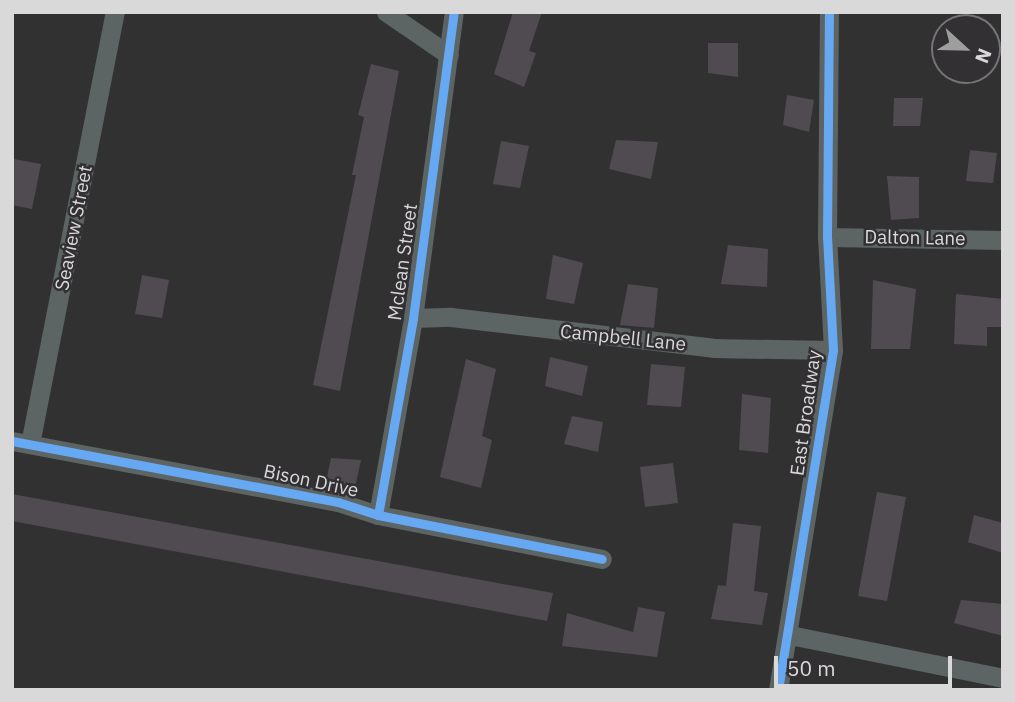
<!DOCTYPE html>
<html>
<head>
<meta charset="utf-8">
<style>
  body { margin:0 }
  #map { position:relative; width:1015px; height:702px; overflow:hidden; background:#323132; font-family:"IBM Plex Sans",sans-serif }
  div>[style] { position:absolute }
  [style*='--x'] { left:calc(var(--x)*1px); top:calc(var(--y)*1px); width:calc(var(--w)*1px); rotate:calc(var(--a)*1deg) }
  .building>* { inset:0; background:#504a51 }
  .street>* { height:19px; margin:-9.5px; padding:0 9.5px; transform-origin:9.5px; border-radius:9.5px; background:#5c6464 }
  .cycleway>* { height:9px; margin:-4.5px; padding:0 4.5px; transform-origin:4.5px; border-radius:4.5px; background:#66a8f1 }
  span { translate:-50% -50%; white-space:nowrap; text-align:center; line-height:1.15; -webkit-text-stroke:5px #323033; paint-order:stroke }
  .street-label { font-size:19px; color:#dad9da }
  .frame { position:absolute; inset:0; border:14px solid #dad9da; pointer-events:none }
  .north { position:absolute; left:931px; top:14px; width:70px; height:70px; box-sizing:border-box; background:#323033; border:2px solid #757476; border-radius:50%; rotate:112deg; font-size:19px; font-weight:700; line-height:28px; text-align:center; color:#dad9da }
  .north::after { content:''; display:block; margin:auto; width:24px; height:32px; background:#9f9e9f; clip-path:polygon(50% 0,100% 100%,50% 72%,0 100%) }
  .scale { position:absolute; left:774px; top:656px; width:178px; height:32px; box-sizing:border-box; border:4px solid #dad9da; border-top:0; padding-left:9px; font-size:21px; line-height:24px; white-space:nowrap; color:#dad9da; -webkit-text-stroke:5px #323033; paint-order:stroke }
</style>
</head>
<body>
<div id="map">
  <div class="building">
    <div style="clip-path:polygon(513px 12px,542px 12px,529px 51px,536px 53px,524px 87px,494px 74px)"></div>
    <div style="clip-path:polygon(708px 43px,738px 43px,738px 77px,708px 73px)"></div>
    <div style="clip-path:polygon(371px 64px,399px 71px,340px 391px,313px 385px,356px 175px,352px 175px,364px 117px,358px 115px)"></div>
    <div style="clip-path:polygon(787px 95px,814px 100px,809px 132px,783px 125px)"></div>
    <div style="clip-path:polygon(894px 98px,923px 98px,920px 126px,893px 126px)"></div>
    <div style="clip-path:polygon(616px 140px,658px 142px,651px 179px,609px 169px)"></div>
    <div style="clip-path:polygon(501px 141px,529px 146px,520px 188px,493px 184px)"></div>
    <div style="clip-path:polygon(970px 150px,997px 153px,993px 183px,966px 181px)"></div>
    <div style="clip-path:polygon(14px 159px,41px 164px,32px 209px,12px 205px)"></div>
    <div style="clip-path:polygon(887px 176px,919px 177px,919px 218px,891px 220px)"></div>
    <div style="clip-path:polygon(728px 245px,768px 249px,767px 287px,721px 284px)"></div>
    <div style="clip-path:polygon(553px 255px,583px 263px,574px 304px,546px 299px)"></div>
    <div style="clip-path:polygon(142px 275px,169px 280px,162px 318px,135px 314px)"></div>
    <div style="clip-path:polygon(873px 280px,916px 289px,910px 349px,871px 349px)"></div>
    <div style="clip-path:polygon(628px 284px,658px 288px,654px 328px,620px 325px)"></div>
    <div style="clip-path:polygon(956px 294px,1003px 299px,1003px 327px,987px 327px,987px 346px,954px 344px)"></div>
    <div style="clip-path:polygon(550px 357px,588px 366px,582px 396px,545px 386px)"></div>
    <div style="clip-path:polygon(466px 359px,496px 369px,482px 436px,492px 440px,481px 488px,440px 477px)"></div>
    <div style="clip-path:polygon(651px 364px,685px 367px,681px 407px,647px 405px)"></div>
    <div style="clip-path:polygon(742px 394px,771px 398px,768px 453px,739px 450px)"></div>
    <div style="clip-path:polygon(572px 416px,603px 422px,598px 452px,564px 444px)"></div>
    <div style="clip-path:polygon(331px 458px,361px 460px,354px 492px,325px 486px)"></div>
    <div style="clip-path:polygon(673px 463px,678px 503px,645px 507px,640px 467px)"></div>
    <div style="clip-path:polygon(877px 492px,906px 497px,887px 601px,858px 596px)"></div>
    <div style="clip-path:polygon(12px 494px,553px 593px,547px 621px,12px 521px)"></div>
    <div style="clip-path:polygon(974px 515px,1003px 523px,1003px 553px,968px 542px)"></div>
    <div style="clip-path:polygon(733px 523px,761px 526px,754px 591px,768px 593px,762px 625px,711px 619px,718px 585px,726px 586px)"></div>
    <div style="clip-path:polygon(961px 600px,1003px 604px,1003px 636px,954px 623px)"></div>
    <div style="clip-path:polygon(638px 607px,665px 612px,657px 657px,562px 646px,567px 613px,633px 632px)"></div>
  </div>
  <div class="street">
    <div style="--x:386;--y:12;--w:76;--a:34.3"></div>
    <div style="--x:827;--y:237;--w:176;--a:1"></div>
    <div style="--x:413;--y:318;--w:38;--a:-2"></div>
    <div style="--x:451;--y:317;--w:264;--a:6.7"></div>
    <div style="--x:713;--y:348;--w:120;--a:1"></div>
    <div style="--x:12;--y:441;--w:332;--a:10.6"></div>
    <div style="--x:338;--y:502;--w:42;--a:18"></div>
    <div style="--x:378;--y:515;--w:228;--a:11.1"></div>
    <div style="--x:30;--y:444;--w:440;--a:-78.9"></div>
    <div style="--x:378;--y:515;--w:200;--a:-79.9"></div>
    <div style="--x:413;--y:318;--w:309;--a:-82.4"></div>
    <div style="--x:790;--y:635;--w:217;--a:11.4"></div>
    <div style="--x:778;--y:690;--w:344;--a:-80.8"></div>
    <div style="--x:833;--y:350;--w:113;--a:-93"></div>
    <div style="--x:827;--y:237;--w:225;--a:-89.5"></div>
  </div>
  <div class="cycleway">
    <div style="--x:12;--y:441;--w:332;--a:10.6"></div>
    <div style="--x:338;--y:502;--w:42;--a:18"></div>
    <div style="--x:378;--y:515;--w:228;--a:11.1"></div>
    <div style="--x:378;--y:515;--w:200;--a:-79.9"></div>
    <div style="--x:413;--y:318;--w:309;--a:-82.4"></div>
    <div style="--x:778;--y:690;--w:344;--a:-80.8"></div>
    <div style="--x:833;--y:350;--w:113;--a:-93"></div>
    <div style="--x:827;--y:237;--w:225;--a:-89.5"></div>
  </div>
  <div class="street-label">
    <span style="left:74px;top:228px;rotate:-79deg">Seaview Street</span>
    <span style="left:915px;top:238px;rotate:1deg">Dalton Lane</span>
    <span style="left:403px;top:262px;rotate:-82deg">Mclean Street</span>
    <span style="left:623px;top:338px;rotate:6deg">Campbell Lane</span>
    <span style="left:806px;top:413px;rotate:-82deg">East Broadway</span>
    <span style="left:311px;top:481px;rotate:12deg">Bison Drive</span>
  </div>
  <div class="frame"></div>
  <div class="north">N</div>
  <div class="scale">50 m</div>
</div>
</body>
</html>
